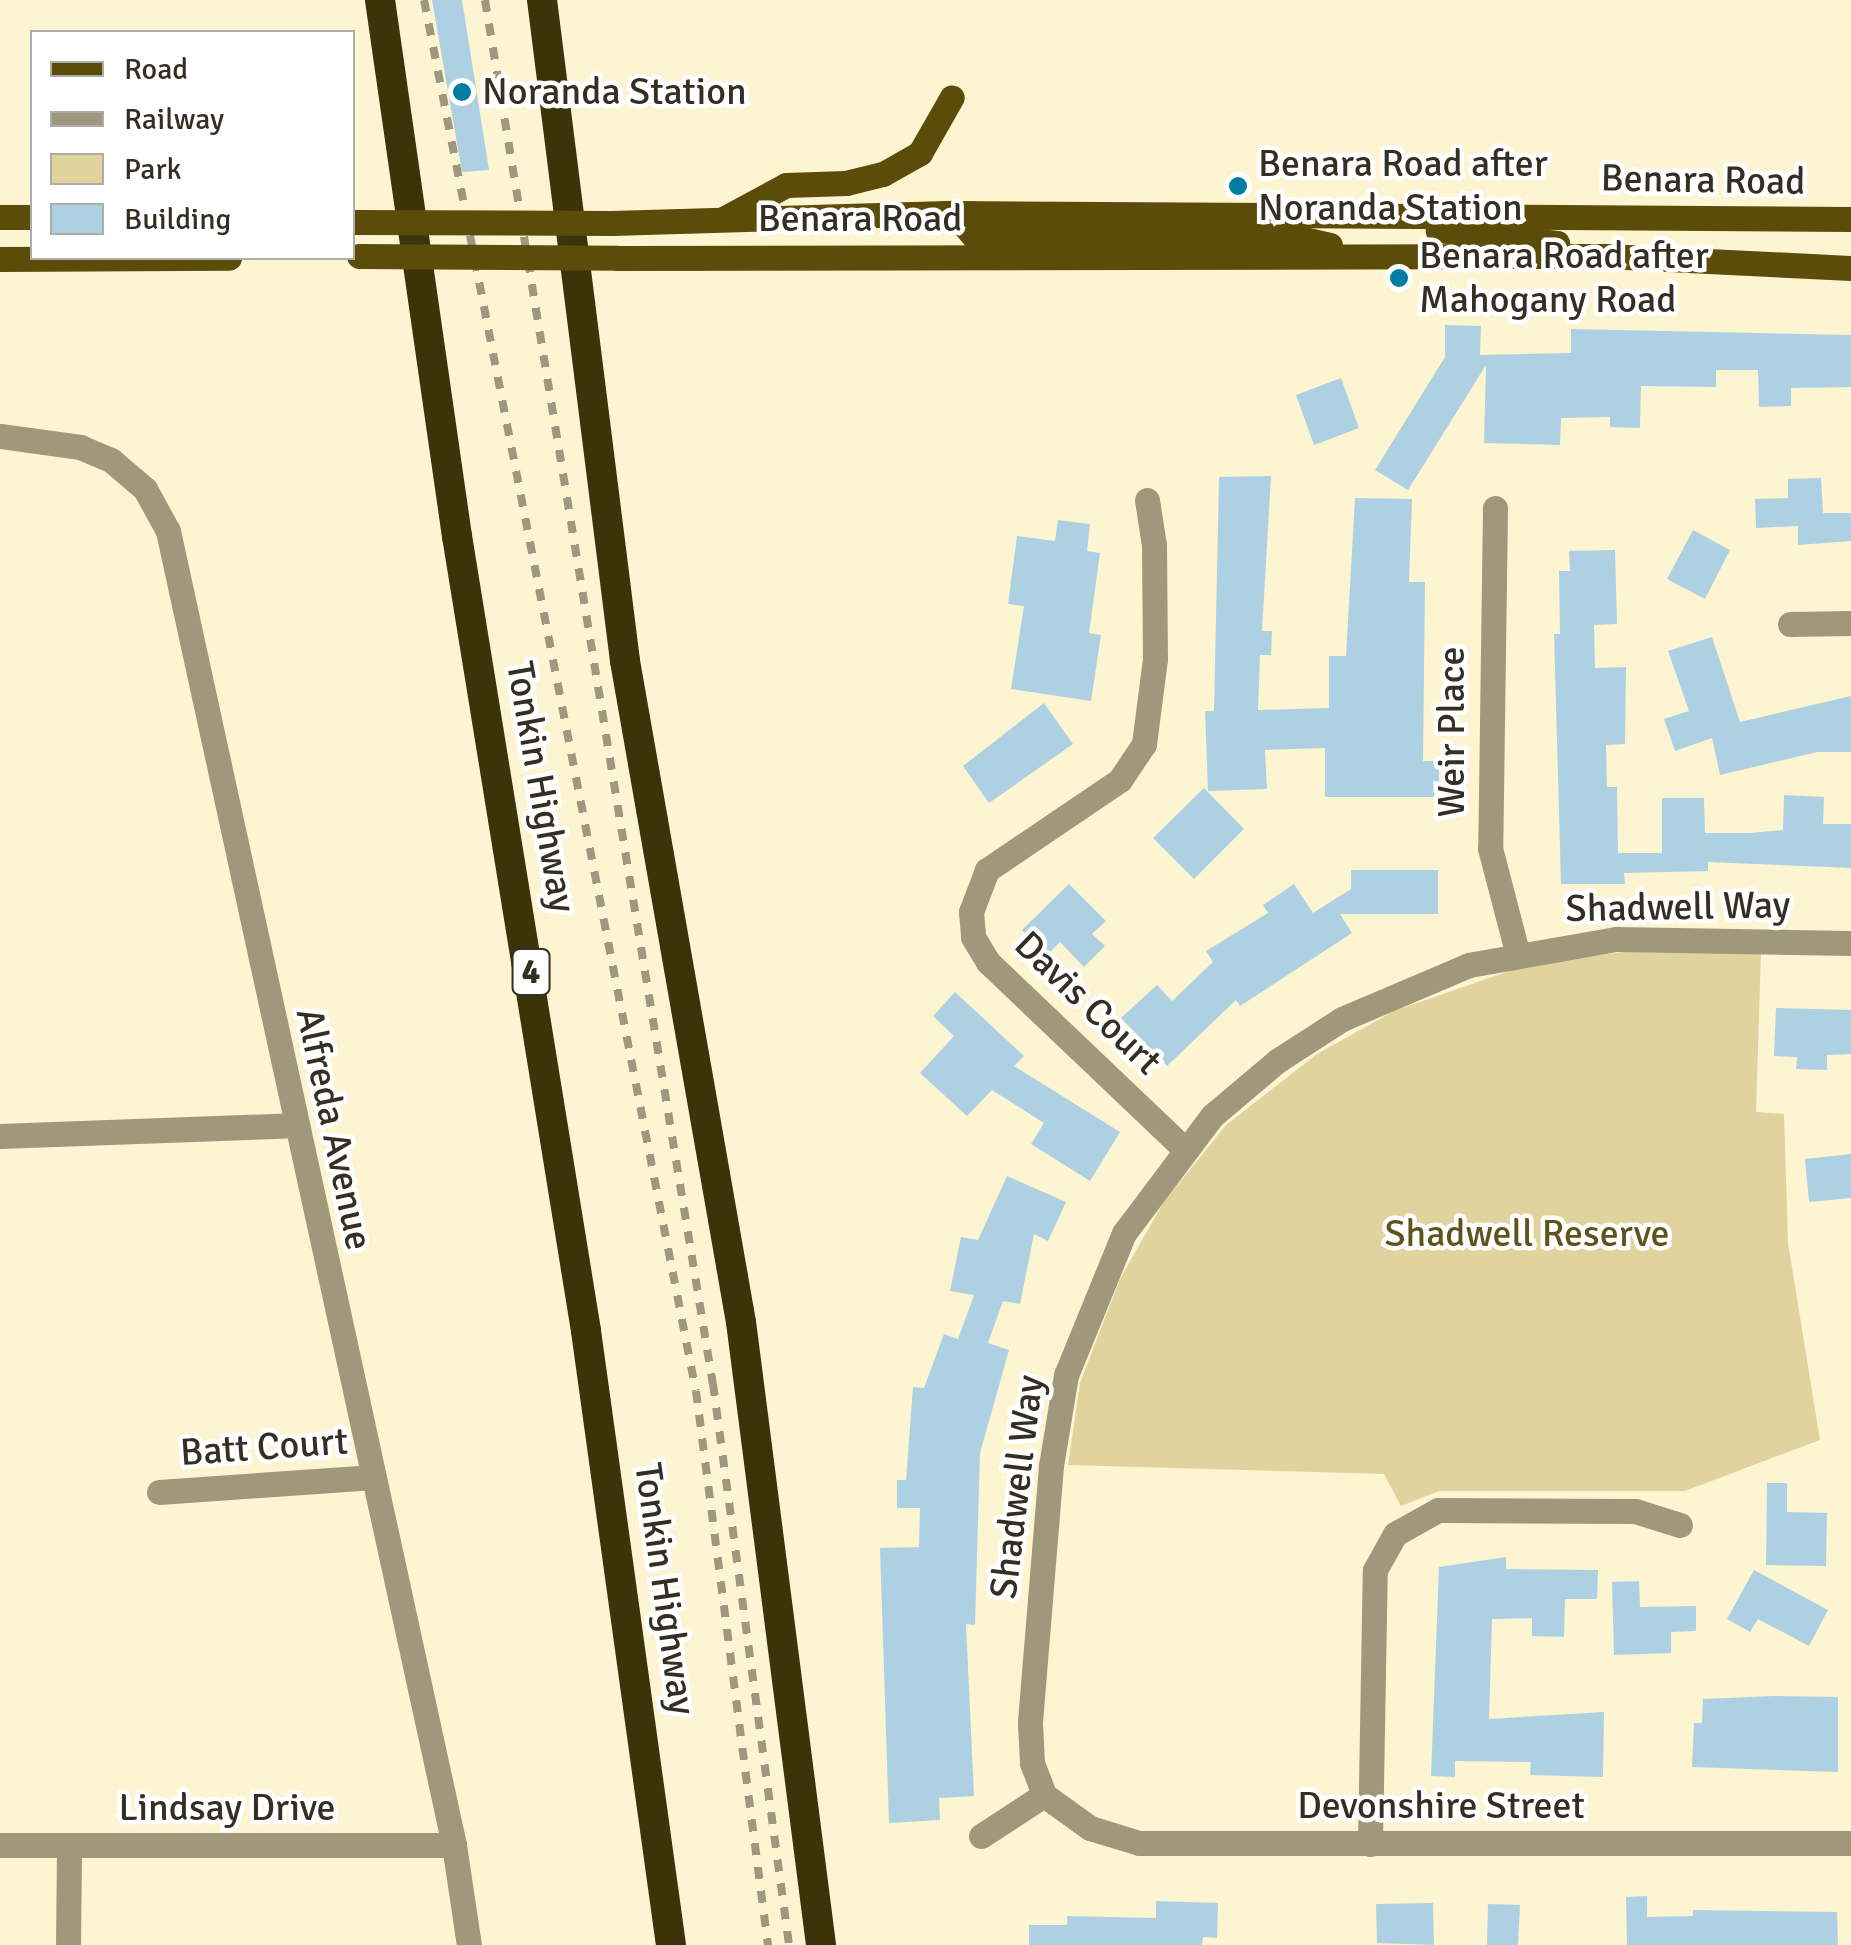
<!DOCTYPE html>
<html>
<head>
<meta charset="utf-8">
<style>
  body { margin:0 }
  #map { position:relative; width:1851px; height:1945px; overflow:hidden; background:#fdf4d2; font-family:Signika,sans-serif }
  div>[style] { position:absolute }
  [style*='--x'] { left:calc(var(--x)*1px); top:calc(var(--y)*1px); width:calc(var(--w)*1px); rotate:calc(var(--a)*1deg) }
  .green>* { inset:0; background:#e1d39e }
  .building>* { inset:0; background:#add1e2 }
  .minor>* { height:25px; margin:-12.5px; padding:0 12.5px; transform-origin:12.5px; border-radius:12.5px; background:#9f987a }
  .primary>* { height:25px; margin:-12.5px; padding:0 12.5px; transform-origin:12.5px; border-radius:12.5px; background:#5b4c09 }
  .motorway>* { height:30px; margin:-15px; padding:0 15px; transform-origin:15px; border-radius:15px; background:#3d330b }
  .rail>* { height:8px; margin-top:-4px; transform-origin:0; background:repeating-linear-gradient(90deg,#9f9880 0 12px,transparent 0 24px) }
  .primary-bridge>* { height:25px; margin:-12.5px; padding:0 12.5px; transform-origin:12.5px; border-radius:12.5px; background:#5b4c09 }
  .dots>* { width:28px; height:28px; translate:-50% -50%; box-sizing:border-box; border:5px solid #fff; border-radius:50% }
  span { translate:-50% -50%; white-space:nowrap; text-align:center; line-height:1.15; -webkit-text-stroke:9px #fff; paint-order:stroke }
  .shield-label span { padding:2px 8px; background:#fff; border:2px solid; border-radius:8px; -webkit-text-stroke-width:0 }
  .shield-label { font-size:35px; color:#332f22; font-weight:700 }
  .poi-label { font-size:38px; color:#332f22 }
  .left { translate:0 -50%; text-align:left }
  .street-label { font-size:38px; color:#332f22 }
  .park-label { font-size:38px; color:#60521b }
  .legend { position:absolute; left:30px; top:30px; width:325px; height:230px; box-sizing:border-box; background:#fff; border:2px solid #adaca7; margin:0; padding:12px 18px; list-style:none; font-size:30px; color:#332f22 }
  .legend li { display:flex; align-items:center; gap:20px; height:50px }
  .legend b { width:50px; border:2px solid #adaca7 }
</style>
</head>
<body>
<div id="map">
  <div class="green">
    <div style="clip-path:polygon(1623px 952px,1761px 953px,1756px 1112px,1784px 1114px,1788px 1243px,1820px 1440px,1685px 1491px,1439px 1491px,1401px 1506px,1384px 1474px,1068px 1465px,1080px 1383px,1120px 1279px,1163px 1203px,1226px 1125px,1317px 1054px,1394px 1011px,1527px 965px)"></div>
  </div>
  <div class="building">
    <div style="clip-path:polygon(432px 0,462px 0,489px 170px,462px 172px)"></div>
    <div style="clip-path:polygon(1445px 325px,1481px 326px,1480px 355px,1571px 353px,1571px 329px,1851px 335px,1851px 387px,1791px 388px,1791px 406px,1759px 407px,1758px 370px,1716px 370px,1716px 387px,1641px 386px,1640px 428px,1610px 427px,1610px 417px,1561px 418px,1560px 445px,1484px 443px,1486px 365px,1408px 490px,1375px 470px,1445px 357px)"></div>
    <div style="clip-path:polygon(1341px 378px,1359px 428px,1314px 445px,1296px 395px)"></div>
    <div style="clip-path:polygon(1271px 476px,1262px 631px,1272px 631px,1271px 655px,1260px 655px,1258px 710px,1329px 708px,1329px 656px,1346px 656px,1355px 498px,1412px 499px,1409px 582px,1425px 582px,1423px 761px,1439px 761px,1439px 797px,1325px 797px,1325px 748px,1265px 750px,1267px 789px,1208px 791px,1205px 711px,1214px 711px,1219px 477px)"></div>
    <div style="clip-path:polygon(1821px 478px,1823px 513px,1851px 513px,1851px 541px,1798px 545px,1798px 526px,1756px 528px,1755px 499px,1788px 498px,1788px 479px)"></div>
    <div style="clip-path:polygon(1058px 520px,1090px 524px,1087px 551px,1100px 553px,1089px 633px,1101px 635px,1091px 701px,1011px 689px,1024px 606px,1008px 604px,1017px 536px,1055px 541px)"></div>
    <div style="clip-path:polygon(1693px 530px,1730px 550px,1705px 599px,1667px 579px)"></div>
    <div style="clip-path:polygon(1615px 550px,1617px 624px,1594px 625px,1595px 668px,1626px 667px,1625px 744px,1606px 745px,1607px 787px,1617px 787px,1618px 853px,1662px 853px,1662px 798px,1704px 798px,1705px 833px,1750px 833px,1783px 830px,1784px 795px,1824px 797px,1823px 824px,1851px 824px,1851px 868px,1708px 862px,1708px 871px,1624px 873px,1625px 884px,1561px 884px,1554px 634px,1560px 634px,1559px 571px,1570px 571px,1569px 551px)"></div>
    <div style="clip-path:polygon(1712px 637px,1740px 722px,1851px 696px,1851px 752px,1817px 752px,1720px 775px,1712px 738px,1675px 751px,1664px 719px,1689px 711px,1668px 651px)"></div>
    <div style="clip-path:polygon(1044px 703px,1073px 744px,989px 803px,963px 766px)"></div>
    <div style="clip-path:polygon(1204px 788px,1244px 829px,1194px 879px,1153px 838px)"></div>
    <div style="clip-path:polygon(1351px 870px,1438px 870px,1438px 914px,1340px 914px,1352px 933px,1240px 1006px,1236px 1000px,1167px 1066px,1121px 1018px,1157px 985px,1172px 1001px,1213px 962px,1206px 951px,1268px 913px,1263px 905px,1294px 884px,1313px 913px,1351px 889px)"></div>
    <div style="clip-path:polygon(1069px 884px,1106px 921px,1092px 934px,1105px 946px,1084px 967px,1060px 942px,1047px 955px,1022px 930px)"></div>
    <div style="clip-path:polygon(955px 992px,1024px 1056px,1014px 1066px,1120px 1132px,1090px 1181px,1031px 1144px,1044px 1123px,992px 1090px,967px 1116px,920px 1073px,954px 1036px,933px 1016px)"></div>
    <div style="clip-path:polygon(1776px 1008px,1851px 1010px,1851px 1054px,1827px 1055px,1827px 1070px,1796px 1069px,1797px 1057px,1774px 1056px)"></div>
    <div style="clip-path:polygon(1851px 1154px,1851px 1198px,1809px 1202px,1805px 1159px)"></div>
    <div style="clip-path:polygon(1007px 1176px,1066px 1202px,1048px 1241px,1034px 1234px,1020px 1304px,1003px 1301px,988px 1343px,1009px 1350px,980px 1453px,975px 1625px,966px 1624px,974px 1796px,939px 1798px,940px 1820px,889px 1823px,880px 1548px,919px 1547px,920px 1508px,897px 1508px,897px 1480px,906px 1480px,913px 1387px,924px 1388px,944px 1334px,958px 1339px,974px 1295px,950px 1291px,961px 1237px,978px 1240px)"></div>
    <div style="clip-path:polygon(1767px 1483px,1787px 1483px,1787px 1512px,1827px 1513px,1826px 1566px,1766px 1565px)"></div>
    <div style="clip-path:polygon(1506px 1557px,1506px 1569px,1598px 1570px,1597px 1599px,1565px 1599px,1564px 1637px,1532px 1636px,1532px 1618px,1492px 1619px,1489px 1719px,1604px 1712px,1603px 1777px,1530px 1775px,1531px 1762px,1455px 1761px,1455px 1777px,1431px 1776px,1439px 1567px)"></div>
    <div style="clip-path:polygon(1754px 1570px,1828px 1610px,1809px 1646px,1758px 1619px,1750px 1632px,1727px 1619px)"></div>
    <div style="clip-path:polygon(1639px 1581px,1640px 1607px,1696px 1606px,1696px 1631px,1671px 1632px,1671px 1653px,1614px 1655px,1612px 1582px)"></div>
    <div style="clip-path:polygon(1774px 1696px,1838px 1697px,1838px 1772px,1692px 1767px,1694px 1723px,1702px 1723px,1703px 1699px)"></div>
    <div style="clip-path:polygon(1647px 1896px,1647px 1917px,1693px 1916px,1693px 1910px,1837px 1912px,1838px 1945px,1627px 1945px,1626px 1897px)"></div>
    <div style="clip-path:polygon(1156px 1901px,1218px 1903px,1217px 1938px,1203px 1937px,1202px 1945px,1029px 1945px,1029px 1925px,1067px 1925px,1067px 1916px,1156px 1918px)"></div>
    <div style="clip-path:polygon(1433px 1903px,1434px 1945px,1377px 1943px,1376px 1904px)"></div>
    <div style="clip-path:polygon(1488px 1904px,1520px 1905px,1518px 1945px,1487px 1945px)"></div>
  </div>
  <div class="minor">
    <div style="--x:0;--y:436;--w:81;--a:7.8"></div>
    <div style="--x:80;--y:447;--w:34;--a:23"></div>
    <div style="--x:111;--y:460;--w:45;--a:40.5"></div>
    <div style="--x:145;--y:489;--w:48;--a:61.3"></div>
    <div style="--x:168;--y:531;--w:1345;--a:77.72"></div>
    <div style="--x:454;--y:1845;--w:101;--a:81.5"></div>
    <div style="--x:1147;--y:500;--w:46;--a:81.2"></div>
    <div style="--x:1154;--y:545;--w:114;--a:89.5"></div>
    <div style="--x:1155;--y:659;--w:86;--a:97.4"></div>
    <div style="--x:1144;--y:744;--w:43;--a:123.7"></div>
    <div style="--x:1120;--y:780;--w:161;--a:145.9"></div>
    <div style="--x:987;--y:870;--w:45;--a:110.9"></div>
    <div style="--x:971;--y:912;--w:25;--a:85"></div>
    <div style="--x:973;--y:937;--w:29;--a:59"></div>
    <div style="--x:988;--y:962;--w:268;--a:43.6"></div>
    <div style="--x:1495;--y:508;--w:340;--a:90.8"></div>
    <div style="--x:1490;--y:848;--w:107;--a:75.4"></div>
    <div style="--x:1790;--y:624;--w:61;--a:-0.9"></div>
    <div style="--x:1851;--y:943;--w:235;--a:-179"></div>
    <div style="--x:1616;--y:939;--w:149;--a:170"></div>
    <div style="--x:1469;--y:965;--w:138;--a:157"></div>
    <div style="--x:1342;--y:1019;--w:77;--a:147.1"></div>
    <div style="--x:1277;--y:1061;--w:85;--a:139.8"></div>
    <div style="--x:1212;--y:1116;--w:146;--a:126.9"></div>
    <div style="--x:1124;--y:1233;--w:153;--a:112.2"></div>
    <div style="--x:1066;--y:1375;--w:92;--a:99.4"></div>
    <div style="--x:1051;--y:1466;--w:258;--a:94.7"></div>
    <div style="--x:1030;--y:1723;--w:40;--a:87.1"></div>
    <div style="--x:1032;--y:1763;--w:34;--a:69"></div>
    <div style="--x:1044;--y:1795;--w:57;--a:35.7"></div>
    <div style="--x:1090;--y:1828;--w:51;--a:17"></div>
    <div style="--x:1139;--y:1843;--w:712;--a:0"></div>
    <div style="--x:0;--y:1136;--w:294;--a:-2.1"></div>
    <div style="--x:159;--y:1492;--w:215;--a:-4"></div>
    <div style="--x:981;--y:1836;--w:75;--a:-33.1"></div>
    <div style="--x:1370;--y:1844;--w:274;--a:-89"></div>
    <div style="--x:1375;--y:1570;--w:41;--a:-60.9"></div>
    <div style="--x:1395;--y:1534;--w:49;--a:-29.2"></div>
    <div style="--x:1438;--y:1510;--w:197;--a:0.3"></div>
    <div style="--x:1635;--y:1511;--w:47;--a:17.3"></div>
    <div style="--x:0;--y:1845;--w:454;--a:0"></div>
    <div style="--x:68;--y:1945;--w:99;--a:-89.4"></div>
  </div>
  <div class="primary">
    <div style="--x:954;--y:213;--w:33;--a:50"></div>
    <div style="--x:975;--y:238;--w:315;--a:-0.4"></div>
    <div style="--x:1290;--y:236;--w:41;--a:12.7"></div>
    <div style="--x:1452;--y:215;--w:21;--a:133"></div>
    <div style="--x:1438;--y:230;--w:120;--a:6.2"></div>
    <div style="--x:0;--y:217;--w:32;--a:0"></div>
    <div style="--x:725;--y:218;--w:69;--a:-28.4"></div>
    <div style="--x:786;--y:185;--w:60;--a:-1.9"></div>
    <div style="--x:846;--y:183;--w:38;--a:-14"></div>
    <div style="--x:883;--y:174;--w:43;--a:-29.6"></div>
    <div style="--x:920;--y:153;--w:64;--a:-60.3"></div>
    <div style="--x:612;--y:223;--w:342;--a:-1.7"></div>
    <div style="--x:954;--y:213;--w:897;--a:0.38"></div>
    <div style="--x:617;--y:258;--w:989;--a:-0.12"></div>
    <div style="--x:1606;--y:256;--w:245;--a:2.8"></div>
    <div style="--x:0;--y:259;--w:229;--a:-0.3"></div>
  </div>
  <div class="motorway">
    <div style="--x:380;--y:0;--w:542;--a:81.83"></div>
    <div style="--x:457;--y:536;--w:805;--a:80.78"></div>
    <div style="--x:586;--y:1331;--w:620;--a:82.12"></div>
    <div style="--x:542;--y:0;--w:666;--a:82.84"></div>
    <div style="--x:625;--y:661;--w:671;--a:80.05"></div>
    <div style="--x:741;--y:1322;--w:628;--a:82.68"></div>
  </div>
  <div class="rail">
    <div style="--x:424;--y:0;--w:1417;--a:78.94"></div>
    <div style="--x:696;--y:1391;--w:559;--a:82.6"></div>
    <div style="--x:485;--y:0;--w:1403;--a:80.65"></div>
    <div style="--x:713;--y:1384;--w:566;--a:82.28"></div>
  </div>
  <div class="primary-bridge">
    <div style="--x:354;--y:222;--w:258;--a:0.2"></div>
    <div style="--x:359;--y:256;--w:258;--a:0.4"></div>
  </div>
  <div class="dots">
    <div style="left:462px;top:92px;background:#017ca3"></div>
    <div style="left:1238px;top:186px;background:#017ca3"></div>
    <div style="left:1399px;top:278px;background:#017ca3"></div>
  </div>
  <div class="shield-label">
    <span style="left:531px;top:972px">4</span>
  </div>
  <div class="poi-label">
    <span class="left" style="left:482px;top:92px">Noranda Station</span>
    <span class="left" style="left:1258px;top:186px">Benara Road after<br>Noranda Station</span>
    <span class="left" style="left:1419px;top:278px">Benara Road after<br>Mahogany Road</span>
  </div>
  <div class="street-label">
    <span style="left:1703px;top:180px;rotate:1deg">Benara Road</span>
    <span style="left:860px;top:219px">Benara Road</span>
    <span style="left:1452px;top:732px;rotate:-90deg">Weir Place</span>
    <span style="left:541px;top:787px;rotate:80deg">Tonkin Highway</span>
    <span style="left:1678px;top:907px;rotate:-1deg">Shadwell Way</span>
    <span style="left:1088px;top:1003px;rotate:44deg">Davis Court</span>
    <span style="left:334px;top:1129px;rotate:78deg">Alfreda Avenue</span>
    <span style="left:264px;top:1447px;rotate:-4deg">Batt Court</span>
    <span style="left:1017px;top:1487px;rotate:-83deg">Shadwell Way</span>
    <span style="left:665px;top:1589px;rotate:82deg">Tonkin Highway</span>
    <span style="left:1441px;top:1806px">Devonshire Street</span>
    <span style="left:227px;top:1808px">Lindsay Drive</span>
  </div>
  <div class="park-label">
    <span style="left:1527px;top:1234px">Shadwell Reserve</span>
  </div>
  <ul class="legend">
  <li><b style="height:12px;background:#5b4c09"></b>Road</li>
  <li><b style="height:12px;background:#9f9880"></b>Railway</li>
  <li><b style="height:28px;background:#e1d39e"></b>Park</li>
  <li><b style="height:28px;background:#add1e2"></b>Building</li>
  </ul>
</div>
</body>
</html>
